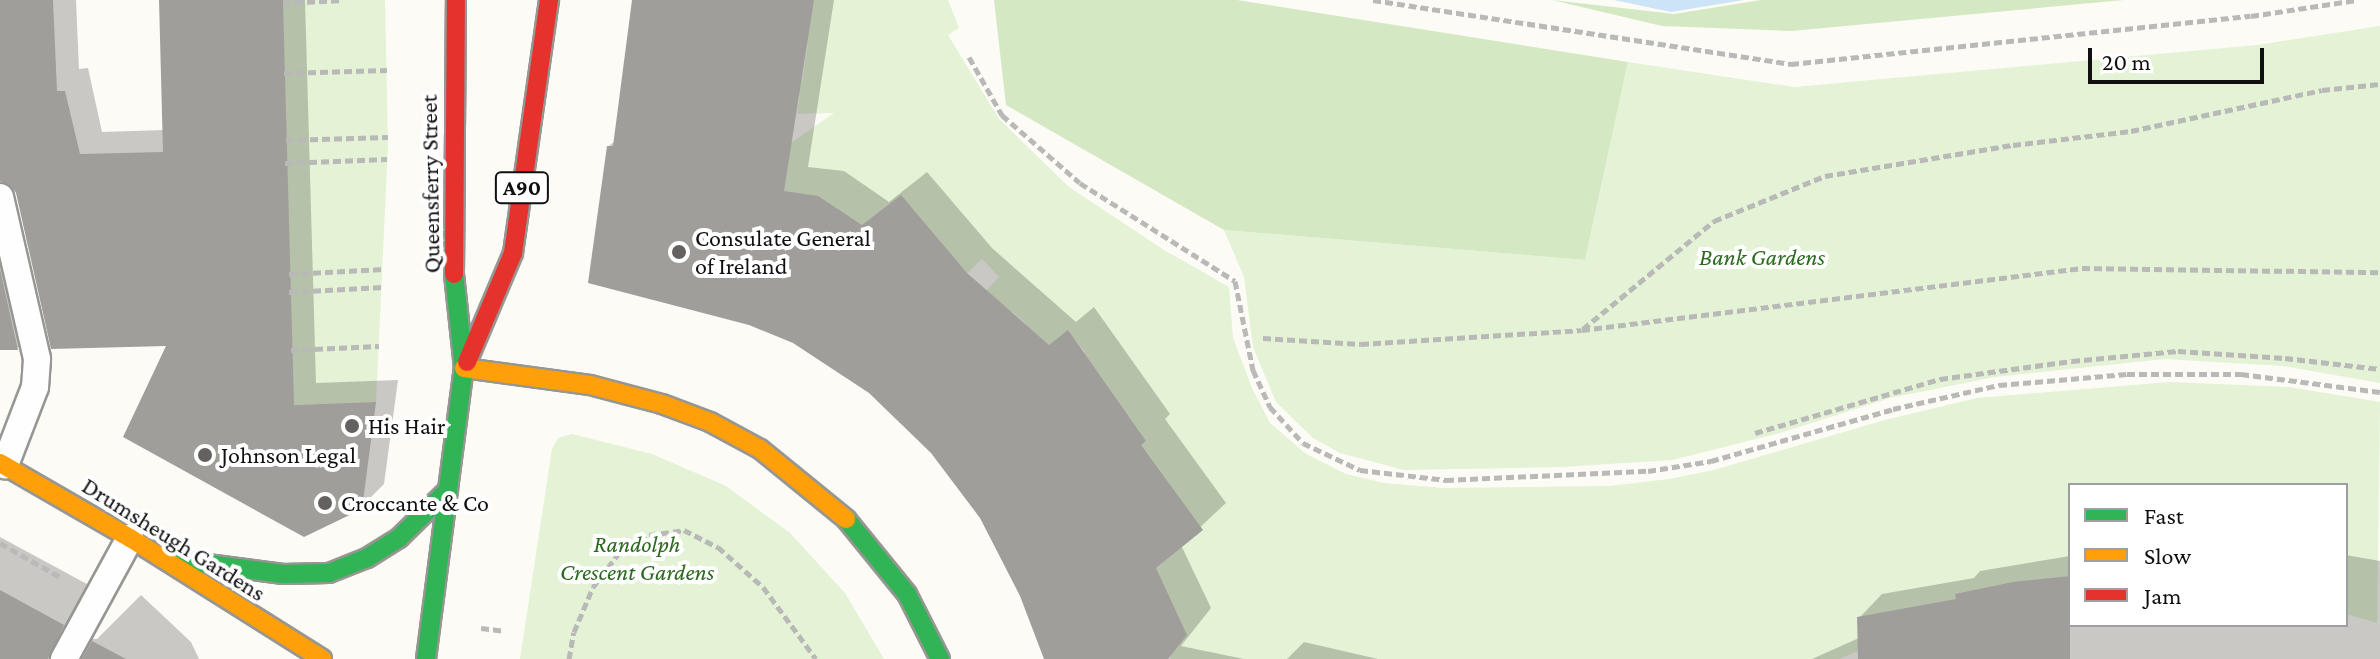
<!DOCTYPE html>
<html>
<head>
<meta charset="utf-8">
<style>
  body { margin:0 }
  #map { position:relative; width:2380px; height:659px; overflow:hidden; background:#fcfbf5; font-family:"Crimson Pro",serif }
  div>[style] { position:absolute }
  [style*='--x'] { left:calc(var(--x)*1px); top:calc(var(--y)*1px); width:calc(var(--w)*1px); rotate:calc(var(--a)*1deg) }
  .green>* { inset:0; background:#e4f2d5 }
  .forest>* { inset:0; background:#d4e9c3 }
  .water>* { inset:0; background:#cbe5f6 }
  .shadow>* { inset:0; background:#0003 }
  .building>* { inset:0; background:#a09e9a }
  .path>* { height:5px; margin-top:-2.5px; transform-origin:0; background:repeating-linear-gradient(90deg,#b9b9b8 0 8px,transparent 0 12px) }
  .roads { filter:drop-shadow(2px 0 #969693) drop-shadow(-2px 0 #969693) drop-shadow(0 2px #969693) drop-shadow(0 -2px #969693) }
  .lane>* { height:26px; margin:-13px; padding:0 13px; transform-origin:13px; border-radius:13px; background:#fffefe }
  .fast>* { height:18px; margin:-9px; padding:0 9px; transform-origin:9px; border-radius:9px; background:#30b455 }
  .slow>* { height:18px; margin:-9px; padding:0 9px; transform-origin:9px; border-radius:9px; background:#ff9f0a }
  .jam>* { height:18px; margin:-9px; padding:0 9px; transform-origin:9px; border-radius:9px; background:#e5322d }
  .dots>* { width:22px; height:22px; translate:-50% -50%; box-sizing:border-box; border:4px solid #fff; border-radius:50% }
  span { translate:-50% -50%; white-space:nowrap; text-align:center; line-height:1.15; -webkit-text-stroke:8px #fff; paint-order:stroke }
  .shield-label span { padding:2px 6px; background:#fff; border:2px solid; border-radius:6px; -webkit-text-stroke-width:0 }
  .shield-label { font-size:22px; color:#101010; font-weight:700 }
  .street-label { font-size:24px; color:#101010 }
  .poi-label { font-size:24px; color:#101010 }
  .left { translate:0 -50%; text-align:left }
  .park-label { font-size:24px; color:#2a691e; font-style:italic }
  .legend { position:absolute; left:2068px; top:483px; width:280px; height:144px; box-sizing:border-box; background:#fff; border:2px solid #9f9f9f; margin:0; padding:10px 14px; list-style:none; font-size:24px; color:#101010 }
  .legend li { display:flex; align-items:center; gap:16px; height:40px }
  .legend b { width:40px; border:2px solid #9f9f9f }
  .scale { position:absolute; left:2088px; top:48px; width:176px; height:36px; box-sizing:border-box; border:4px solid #101010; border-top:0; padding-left:10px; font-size:24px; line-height:28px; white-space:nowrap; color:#101010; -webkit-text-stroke:6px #fff; paint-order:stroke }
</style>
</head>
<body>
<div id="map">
  <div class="green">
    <div style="clip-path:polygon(283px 0,385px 0,388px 145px,376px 402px,293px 405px)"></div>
    <div style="clip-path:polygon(814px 0,948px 0,959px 28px,948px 35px,999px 119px,1069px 187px,1164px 250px,1229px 287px,1233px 338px,1252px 388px,1270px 423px,1306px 454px,1346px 474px,1384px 483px,1444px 488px,1610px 486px,1669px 479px,1714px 470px,1885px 420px,1977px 398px,2170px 382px,2289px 387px,2380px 402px,2377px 623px,2346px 614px,2346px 485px,2070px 485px,2070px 576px,1956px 594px,1960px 619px,1857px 617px,1858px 651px,1839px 659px,1171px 659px,1156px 568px,1202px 530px,1107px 470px,1146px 441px,1128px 415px,1091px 442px,1047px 382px,1085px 352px,1068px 331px,1031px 360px,1027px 325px,1013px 312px,1002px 312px,983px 294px,999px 277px,982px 259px,952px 288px,862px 225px,783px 191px,785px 147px,834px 113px,797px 114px,800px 95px,774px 91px,776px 77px,802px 81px,808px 44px,781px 39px,784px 25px,809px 29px)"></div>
    <div style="clip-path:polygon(2380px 26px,2380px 383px,2283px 366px,2165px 359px,1995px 377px,1890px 398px,1780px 433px,1672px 460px,1561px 467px,1404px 470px,1340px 453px,1313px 438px,1276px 402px,1253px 347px,1244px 277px,1224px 230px,1585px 260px,1628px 62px,1794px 87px,2257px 45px)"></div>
    <div style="clip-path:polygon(572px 434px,652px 454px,726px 486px,790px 533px,845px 593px,884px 659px,520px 659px,552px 449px,558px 438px)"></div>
  </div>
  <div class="forest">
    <div style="clip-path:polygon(994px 0,1237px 0,1628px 62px,1585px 260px,1224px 230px,1006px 105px)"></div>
    <div style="clip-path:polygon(1552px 0,1674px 14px,1761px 0,2124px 0,1791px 31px,1662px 26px)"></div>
  </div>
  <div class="water">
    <div style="clip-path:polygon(1614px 0,1744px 0,1671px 12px)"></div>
  </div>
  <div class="shadow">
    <div style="clip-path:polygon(0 0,76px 0,79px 69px,88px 68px,102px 132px,164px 130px,160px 0,305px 0,316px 383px,398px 380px,384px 484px,361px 507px,170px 344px,8px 182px,40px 325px,18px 348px,0 348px)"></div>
    <div style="clip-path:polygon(635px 0,834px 0,808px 167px,844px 171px,889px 202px,927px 172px,992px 248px,1076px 322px,1094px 307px,1170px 414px,1165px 419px,1226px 503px,1181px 545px,1211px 608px,1181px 646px,1244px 659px,1046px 659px,1022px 595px,981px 517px,932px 451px,609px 146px,616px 140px)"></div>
    <div style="clip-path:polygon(0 537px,98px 590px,82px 623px,92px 639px,97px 639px,141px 595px,191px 642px,199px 659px,0 659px)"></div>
    <div style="clip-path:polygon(2346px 555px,2380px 561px,2380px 659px,1812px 659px,1859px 638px,1859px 618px,1882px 594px,1974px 578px,1980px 571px,2070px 556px,2070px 625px,2346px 625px)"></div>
    <div style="clip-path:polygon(1304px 642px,1378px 659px,1287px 659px)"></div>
  </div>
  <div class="building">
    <div style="clip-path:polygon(0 0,53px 0,57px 91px,65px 91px,80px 154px,163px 152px,159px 0,283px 0,294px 405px,376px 402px,362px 509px,304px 537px,123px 437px,166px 346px,51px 349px,16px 193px,11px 186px,0 181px)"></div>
    <div style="clip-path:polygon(632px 0,814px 0,784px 191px,818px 196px,862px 225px,901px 195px,967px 273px,1049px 345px,1068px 330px,1146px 441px,1141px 445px,1203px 530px,1156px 568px,1187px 635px,1168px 659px,1044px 659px,1020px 596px,980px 518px,931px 453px,869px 393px,793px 343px,749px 325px,588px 283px,607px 146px,613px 146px)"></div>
    <div style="clip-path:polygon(0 269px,18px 350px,0 350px)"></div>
    <div style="clip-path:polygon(2070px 576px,2070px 659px,1858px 659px,1857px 617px,1956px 599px,1955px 594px,2013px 582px)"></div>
    <div style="clip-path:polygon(0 590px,64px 625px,48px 659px,0 659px)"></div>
    <div style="clip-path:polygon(92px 641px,126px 659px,82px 659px)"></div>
  </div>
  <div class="path">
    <div style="--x:1373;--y:0;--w:423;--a:8.7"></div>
    <div style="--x:1791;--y:64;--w:462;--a:-6"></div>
    <div style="--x:2251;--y:16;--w:107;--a:-8.6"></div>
    <div style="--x:283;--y:3;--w:59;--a:-2.9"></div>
    <div style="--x:969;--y:57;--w:67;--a:60.4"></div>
    <div style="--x:1002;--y:115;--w:103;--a:41.1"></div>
    <div style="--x:1080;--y:183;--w:183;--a:32.3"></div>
    <div style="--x:1235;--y:281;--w:91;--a:78.6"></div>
    <div style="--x:1253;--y:370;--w:41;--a:65.3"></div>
    <div style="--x:1270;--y:407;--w:49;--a:47.5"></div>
    <div style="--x:1303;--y:443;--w:63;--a:25.3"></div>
    <div style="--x:1360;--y:470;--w:87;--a:6.6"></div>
    <div style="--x:1446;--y:480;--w:202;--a:-2.6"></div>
    <div style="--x:1648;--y:471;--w:64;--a:-9"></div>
    <div style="--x:1711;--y:461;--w:189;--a:-15.9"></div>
    <div style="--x:1893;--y:409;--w:109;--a:-12.8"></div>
    <div style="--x:1999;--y:385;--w:128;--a:-4.9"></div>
    <div style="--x:2127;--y:374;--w:114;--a:0"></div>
    <div style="--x:2241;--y:374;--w:140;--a:7.4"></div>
    <div style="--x:284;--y:73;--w:103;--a:-1.7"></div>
    <div style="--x:286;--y:140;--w:102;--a:-1.7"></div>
    <div style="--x:285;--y:163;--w:102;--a:-2.2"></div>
    <div style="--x:289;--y:274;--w:95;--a:-3"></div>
    <div style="--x:289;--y:292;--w:94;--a:-3"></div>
    <div style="--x:1583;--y:329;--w:170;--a:-39.5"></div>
    <div style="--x:1714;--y:221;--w:120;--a:-22.1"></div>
    <div style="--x:1825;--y:176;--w:191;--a:-9.4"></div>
    <div style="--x:2013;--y:145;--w:119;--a:-6.8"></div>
    <div style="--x:2131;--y:131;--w:195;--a:-12.1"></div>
    <div style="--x:2322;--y:90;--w:58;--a:-5.9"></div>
    <div style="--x:1263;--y:338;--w:98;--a:3.5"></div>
    <div style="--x:1361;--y:344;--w:221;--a:-3.6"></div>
    <div style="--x:1582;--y:330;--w:504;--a:-7.07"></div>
    <div style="--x:2082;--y:268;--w:298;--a:0.8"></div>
    <div style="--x:291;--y:350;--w:88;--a:-2.6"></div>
    <div style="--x:1755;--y:433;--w:193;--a:-16.3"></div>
    <div style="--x:1940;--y:379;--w:133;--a:-7.8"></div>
    <div style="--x:2072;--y:361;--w:106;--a:-5.4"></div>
    <div style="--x:2178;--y:351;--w:107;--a:3.7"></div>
    <div style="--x:2285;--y:358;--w:96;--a:6.6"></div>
    <div style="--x:0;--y:543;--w:69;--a:29.5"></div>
    <div style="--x:481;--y:628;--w:23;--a:7"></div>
    <div style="--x:569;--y:659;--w:27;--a:-80"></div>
    <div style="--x:574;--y:632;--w:49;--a:-67.1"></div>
    <div style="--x:593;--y:587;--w:43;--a:-52.6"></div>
    <div style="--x:619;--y:553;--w:35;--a:-31"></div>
    <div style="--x:649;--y:535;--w:35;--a:-8"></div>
    <div style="--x:684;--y:530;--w:38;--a:27"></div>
    <div style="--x:718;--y:547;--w:60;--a:41.6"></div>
    <div style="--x:763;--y:587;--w:89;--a:53.6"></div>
  </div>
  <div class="roads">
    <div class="lane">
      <div style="--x:0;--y:197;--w:166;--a:77.1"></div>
      <div style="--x:37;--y:359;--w:28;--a:94"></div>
      <div style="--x:35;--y:387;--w:84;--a:111"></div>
      <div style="--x:64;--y:659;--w:138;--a:-61.4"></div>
    </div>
    <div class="fast">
      <div style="--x:846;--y:519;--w:97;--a:50.9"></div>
      <div style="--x:907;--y:594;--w:73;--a:63.1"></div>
      <div style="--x:177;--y:560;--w:107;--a:7.5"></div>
      <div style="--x:283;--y:574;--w:46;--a:-1.2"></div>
      <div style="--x:329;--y:573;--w:41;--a:-21.5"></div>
      <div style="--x:367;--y:558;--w:38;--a:-32"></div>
      <div style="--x:399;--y:538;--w:69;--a:-44.4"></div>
      <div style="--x:426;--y:659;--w:293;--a:-82.6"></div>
      <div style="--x:464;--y:368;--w:95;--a:-96.1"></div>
    </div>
    <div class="slow">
      <div style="--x:464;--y:368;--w:127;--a:7.7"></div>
      <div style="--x:590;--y:385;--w:74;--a:14.8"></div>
      <div style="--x:662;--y:404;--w:51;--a:20.6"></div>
      <div style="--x:710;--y:422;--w:57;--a:28.4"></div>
      <div style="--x:760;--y:449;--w:111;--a:39.1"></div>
      <div style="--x:0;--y:463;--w:150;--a:30"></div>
      <div style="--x:130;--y:538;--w:227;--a:32.2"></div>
    </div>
    <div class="jam">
      <div style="--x:454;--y:274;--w:274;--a:-89.6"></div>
      <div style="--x:467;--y:362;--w:118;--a:-67.1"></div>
      <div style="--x:513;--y:253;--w:256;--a:-81.9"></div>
    </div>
  </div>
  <div class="dots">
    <div style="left:679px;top:252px;background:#636260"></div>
    <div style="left:352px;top:426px;background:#636260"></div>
    <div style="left:205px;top:455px;background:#636260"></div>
    <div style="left:325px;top:503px;background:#636260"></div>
  </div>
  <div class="shield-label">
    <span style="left:522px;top:188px">A90</span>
  </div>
  <div class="street-label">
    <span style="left:430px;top:184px;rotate:-91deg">Queensferry Street</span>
    <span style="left:174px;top:539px;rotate:32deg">Drumsheugh Gardens</span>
  </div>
  <div class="poi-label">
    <span class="left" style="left:695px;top:252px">Consulate General<br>of Ireland</span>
    <span class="left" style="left:368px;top:426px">His Hair</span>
    <span class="left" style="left:221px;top:455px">Johnson Legal</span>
    <span class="left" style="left:341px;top:503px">Croccante &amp; Co</span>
  </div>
  <div class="park-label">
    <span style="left:1762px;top:257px">Bank Gardens</span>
    <span style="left:637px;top:558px">Randolph<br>Crescent Gardens</span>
  </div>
  <ul class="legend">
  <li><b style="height:10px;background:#30b455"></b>Fast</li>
  <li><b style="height:10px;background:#ff9f0a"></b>Slow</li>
  <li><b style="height:10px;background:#e5322d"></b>Jam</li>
  </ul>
  <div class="scale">20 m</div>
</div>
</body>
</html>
